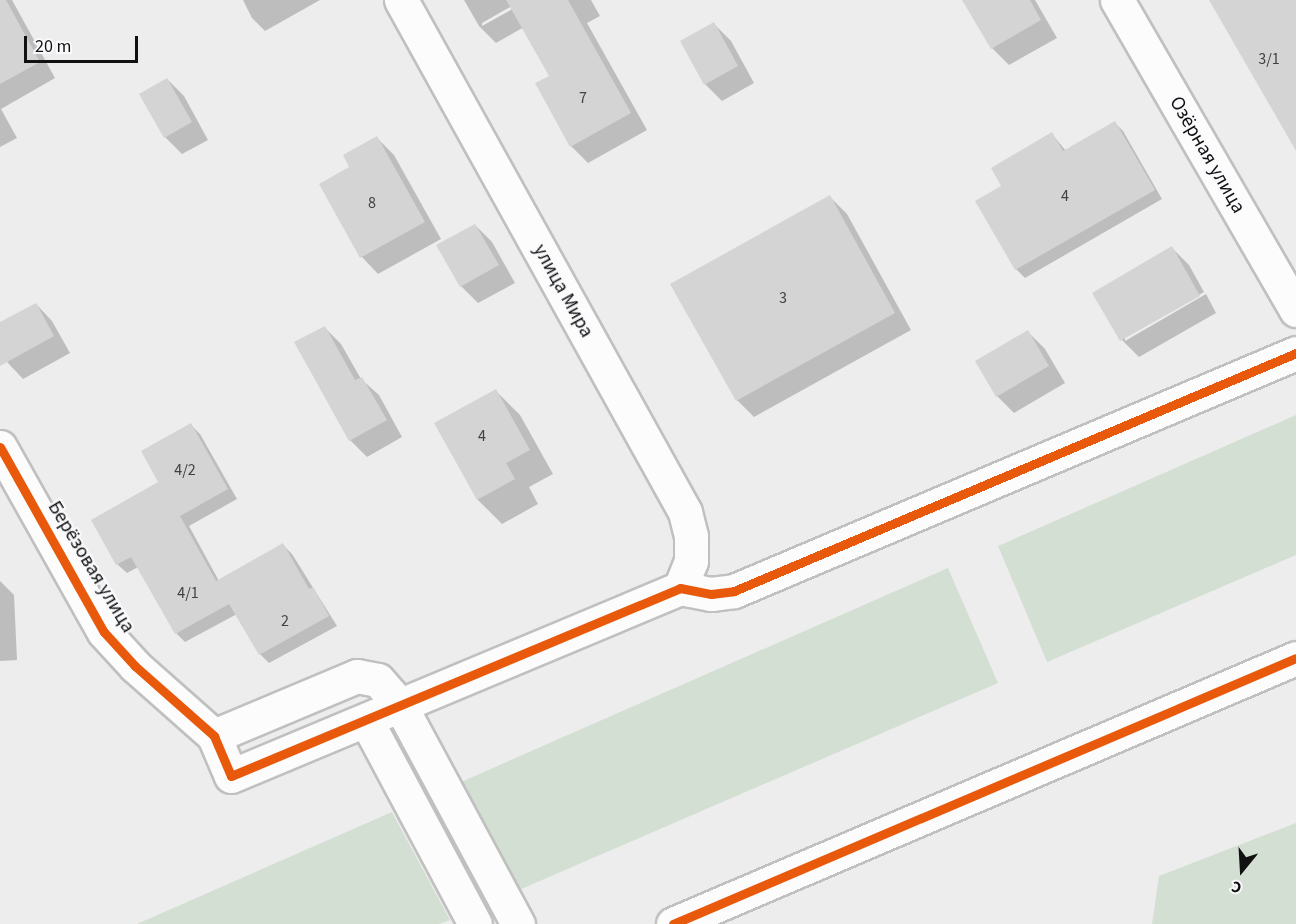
<!DOCTYPE html>
<html>
<head>
<meta charset="utf-8">
<style>
  body { margin:0 }
  #map { position:relative; width:1296px; height:924px; overflow:hidden; background:#ededee; font-family:"Source Sans 3",sans-serif }
  div>[style] { position:absolute }
  [style*='--x'] { left:calc(var(--x)*1px); top:calc(var(--y)*1px); width:calc(var(--w)*1px); rotate:calc(var(--a)*1deg) }
  .green>* { inset:0; background:#d3dfd2 }
  .shadow>* { inset:0; background:#0003 }
  .building>* { inset:0; background:#d5d4d5 }
  .roads { filter:drop-shadow(2px 0 #c0c0c1) drop-shadow(-2px 0 #c0c0c1) drop-shadow(0 2px #c0c0c1) drop-shadow(0 -2px #c0c0c1) }
  .street>* { height:33px; margin:-16.5px; padding:0 16.5px; transform-origin:16.5px; border-radius:16.5px; background:#fcfcfc }
  .secondary>* { height:33px; margin:-16.5px; padding:0 16.5px; transform-origin:16.5px; border-radius:16.5px; background:#fcfcfc }
  .cycleway>* { height:9px; margin:-4.5px; padding:0 4.5px; transform-origin:4.5px; border-radius:4.5px; background:#e8590c }
  span { translate:-50% -50%; white-space:nowrap; text-align:center; line-height:1.15; -webkit-text-stroke:4.5px #faf9fc; paint-order:stroke }
  .number-label { font-size:16px; color:#424243 }
  .number-label span { -webkit-text-stroke-width:0 }
  .street-label { font-size:20px; color:#111112 }
  .north { position:absolute; left:1212px; top:840px; width:60px; height:60px; -webkit-text-stroke:4px #faf9fc; paint-order:stroke; rotate:198deg; font-size:16px; font-weight:700; line-height:24px; text-align:center; color:#111112 }
  .north::after { content:''; display:block; margin:auto; width:21px; height:27px; background:#111112; clip-path:polygon(50% 0,100% 100%,50% 72%,0 100%) }
  .scale { position:absolute; left:24px; top:36px; width:114px; height:27px; box-sizing:border-box; border:3px solid #111112; border-top:0; padding-left:8px; font-size:18px; line-height:21px; white-space:nowrap; color:#111112; -webkit-text-stroke:4px #faf9fc; paint-order:stroke }
</style>
</head>
<body>
<div id="map">
  <div class="green">
    <div style="clip-path:polygon(1296px 415px,1296px 555px,1047px 662px,998px 546px)"></div>
    <div style="clip-path:polygon(948px 568px,998px 683px,519px 890px,461px 782px)"></div>
    <div style="clip-path:polygon(392px 812px,450px 920px,439px 924px,137px 924px)"></div>
    <div style="clip-path:polygon(1296px 823px,1296px 924px,1152px 924px,1159px 876px)"></div>
  </div>
  <div class="shadow">
    <div style="clip-path:polygon(0 0,12px 0,55px 78px,1px 109px,17px 138px,0 147px)"></div>
    <div style="clip-path:polygon(243px 0,320px 0,265px 31px,252px 18px)"></div>
    <div style="clip-path:polygon(evenodd,464px 0,591px 0,600px 16px,587px 23px,647px 130px,588px 163px,571px 146px,551px 76px,524px 27px,496px 43px,479px 26px,464px 0,517px 3px,518px 6px,482px 26px,482px 23px,517px 3px)"></div>
    <div style="clip-path:polygon(964px 0,1035px 0,1057px 38px,1009px 65px,992px 48px)"></div>
    <div style="clip-path:polygon(714px 24px,731px 41px,754px 83px,722px 101px,705px 84px)"></div>
    <div style="clip-path:polygon(167px 79px,184px 96px,208px 140px,182px 154px,165px 137px)"></div>
    <div style="clip-path:polygon(1115px 123px,1123px 131px,1162px 199px,1025px 278px,1016px 269px,977px 202px,1003px 187px,1052px 134px,1066px 151px)"></div>
    <div style="clip-path:polygon(377px 138px,394px 155px,441px 239px,378px 274px,362px 257px,351px 167px)"></div>
    <div style="clip-path:polygon(830px 197px,847px 214px,911px 330px,754px 417px,737px 400px)"></div>
    <div style="clip-path:polygon(475px 225px,492px 242px,515px 283px,478px 303px,461px 286px)"></div>
    <div style="clip-path:polygon(1172px 248px,1189px 265px,1204px 292px,1125px 337px,1125px 341px,1206px 294px,1216px 313px,1139px 357px,1122px 340px,1094px 293px)"></div>
    <div style="clip-path:polygon(36px 304px,52px 321px,70px 353px,23px 379px,7px 362px,0 351px,0 324px)"></div>
    <div style="clip-path:polygon(324px 327px,341px 344px,361px 379px,379px 395px,402px 437px,367px 457px,350px 440px)"></div>
    <div style="clip-path:polygon(1028px 332px,1045px 349px,1065px 383px,1014px 413px,997px 396px)"></div>
    <div style="clip-path:polygon(496px 391px,520px 415px,553px 474px,529px 487px,538px 504px,502px 524px,478px 500px,436px 424px)"></div>
    <div style="clip-path:polygon(191px 425px,200px 434px,237px 499px,189px 526px,219px 581px,283px 545px,292px 554px,337px 626px,269px 663px,260px 654px,237px 614px,185px 642px,176px 633px,138px 567px,127px 573px,117px 564px)"></div>
    <div style="clip-path:polygon(0 581px,14px 595px,17px 660px,0 661px)"></div>
  </div>
  <div class="building">
    <div style="clip-path:polygon(0 0,6px 0,40px 62px,0 84px)"></div>
    <div style="clip-path:polygon(506px 0,568px 0,631px 113px,570px 147px,535px 83px,549px 76px)"></div>
    <div style="clip-path:polygon(962px 0,1030px 0,1041px 20px,991px 49px)"></div>
    <div style="clip-path:polygon(1209px 0,1296px 0,1296px 151px)"></div>
    <div style="clip-path:polygon(714px 22px,738px 66px,704px 85px,680px 41px)"></div>
    <div style="clip-path:polygon(167px 78px,192px 122px,164px 138px,139px 94px)"></div>
    <div style="clip-path:polygon(1115px 121px,1155px 190px,1015px 270px,975px 201px,1001px 186px,991px 168px,1052px 132px,1063px 151px)"></div>
    <div style="clip-path:polygon(377px 136px,425px 222px,360px 258px,319px 184px,349px 167px,343px 155px)"></div>
    <div style="clip-path:polygon(830px 195px,895px 313px,736px 401px,670px 284px)"></div>
    <div style="clip-path:polygon(475px 224px,499px 265px,460px 287px,436px 245px)"></div>
    <div style="clip-path:polygon(1172px 246px,1200px 296px,1120px 341px,1092px 293px)"></div>
    <div style="clip-path:polygon(36px 303px,54px 336px,0 366px,0 322px)"></div>
    <div style="clip-path:polygon(325px 326px,355px 380px,362px 377px,387px 420px,349px 441px,294px 342px)"></div>
    <div style="clip-path:polygon(1028px 330px,1049px 366px,996px 397px,975px 361px)"></div>
    <div style="clip-path:polygon(496px 389px,530px 450px,506px 463px,515px 479px,477px 500px,434px 423px)"></div>
    <div style="clip-path:polygon(191px 423px,228px 489px,180px 516px,216px 581px,283px 543px,309px 589px,313px 587px,329px 616px,259px 655px,229px 604px,175px 634px,131px 557px,116px 565px,91px 520px,158px 482px,141px 451px)"></div>
  </div>
  <div class="roads">
    <div class="street">
      <div style="--x:401;--y:0;--w:585;--a:60.98"></div>
      <div style="--x:685;--y:512;--w:25;--a:76"></div>
      <div style="--x:691;--y:536;--w:25;--a:90"></div>
      <div style="--x:691;--y:561;--w:29;--a:112"></div>
      <div style="--x:1117;--y:0;--w:358;--a:60"></div>
      <div style="--x:0;--y:447;--w:212;--a:60.7"></div>
      <div style="--x:104;--y:632;--w:46;--a:47.6"></div>
      <div style="--x:135;--y:666;--w:106;--a:41.5"></div>
      <div style="--x:214;--y:736;--w:43;--a:67"></div>
      <div style="--x:231;--y:776;--w:487;--a:-22.7"></div>
      <div style="--x:680;--y:588;--w:32;--a:11"></div>
      <div style="--x:711;--y:594;--w:23;--a:-7"></div>
      <div style="--x:734;--y:591;--w:610;--a:-22.95"></div>
      <div style="--x:366;--y:720;--w:231;--a:61.9"></div>
      <div style="--x:214;--y:736;--w:155;--a:-22.8"></div>
      <div style="--x:357;--y:676;--w:21;--a:11"></div>
      <div style="--x:378;--y:680;--w:33;--a:49"></div>
      <div style="--x:400;--y:705;--w:249;--a:61.7"></div>
    </div>
    <div class="secondary">
      <div style="--x:673;--y:924;--w:677;--a:-23.12"></div>
    </div>
  </div>
  <div class="cycleway">
    <div style="--x:0;--y:447;--w:212;--a:60.7"></div>
    <div style="--x:104;--y:632;--w:46;--a:47.6"></div>
    <div style="--x:135;--y:666;--w:106;--a:41.5"></div>
    <div style="--x:214;--y:736;--w:43;--a:67"></div>
    <div style="--x:231;--y:776;--w:487;--a:-22.7"></div>
    <div style="--x:680;--y:588;--w:32;--a:11"></div>
    <div style="--x:711;--y:594;--w:23;--a:-7"></div>
    <div style="--x:734;--y:591;--w:610;--a:-22.95"></div>
    <div style="--x:673;--y:924;--w:677;--a:-23.12"></div>
  </div>
  <div class="number-label">
    <span style="left:1269px;top:59px">3/1</span>
    <span style="left:583px;top:98px">7</span>
    <span style="left:1065px;top:196px">4</span>
    <span style="left:372px;top:203px">8</span>
    <span style="left:783px;top:298px">3</span>
    <span style="left:482px;top:436px">4</span>
    <span style="left:185px;top:470px">4/2</span>
    <span style="left:188px;top:593px">4/1</span>
    <span style="left:285px;top:621px">2</span>
  </div>
  <div class="street-label">
    <span style="left:1207px;top:155px;rotate:60deg">Озёрная улица</span>
    <span style="left:563px;top:291px;rotate:61deg">улица Мира</span>
    <span style="left:91px;top:567px;rotate:59deg">Берёзовая улица</span>
  </div>
  <div class="north">С</div>
  <div class="scale">20 m</div>
</div>
</body>
</html>
